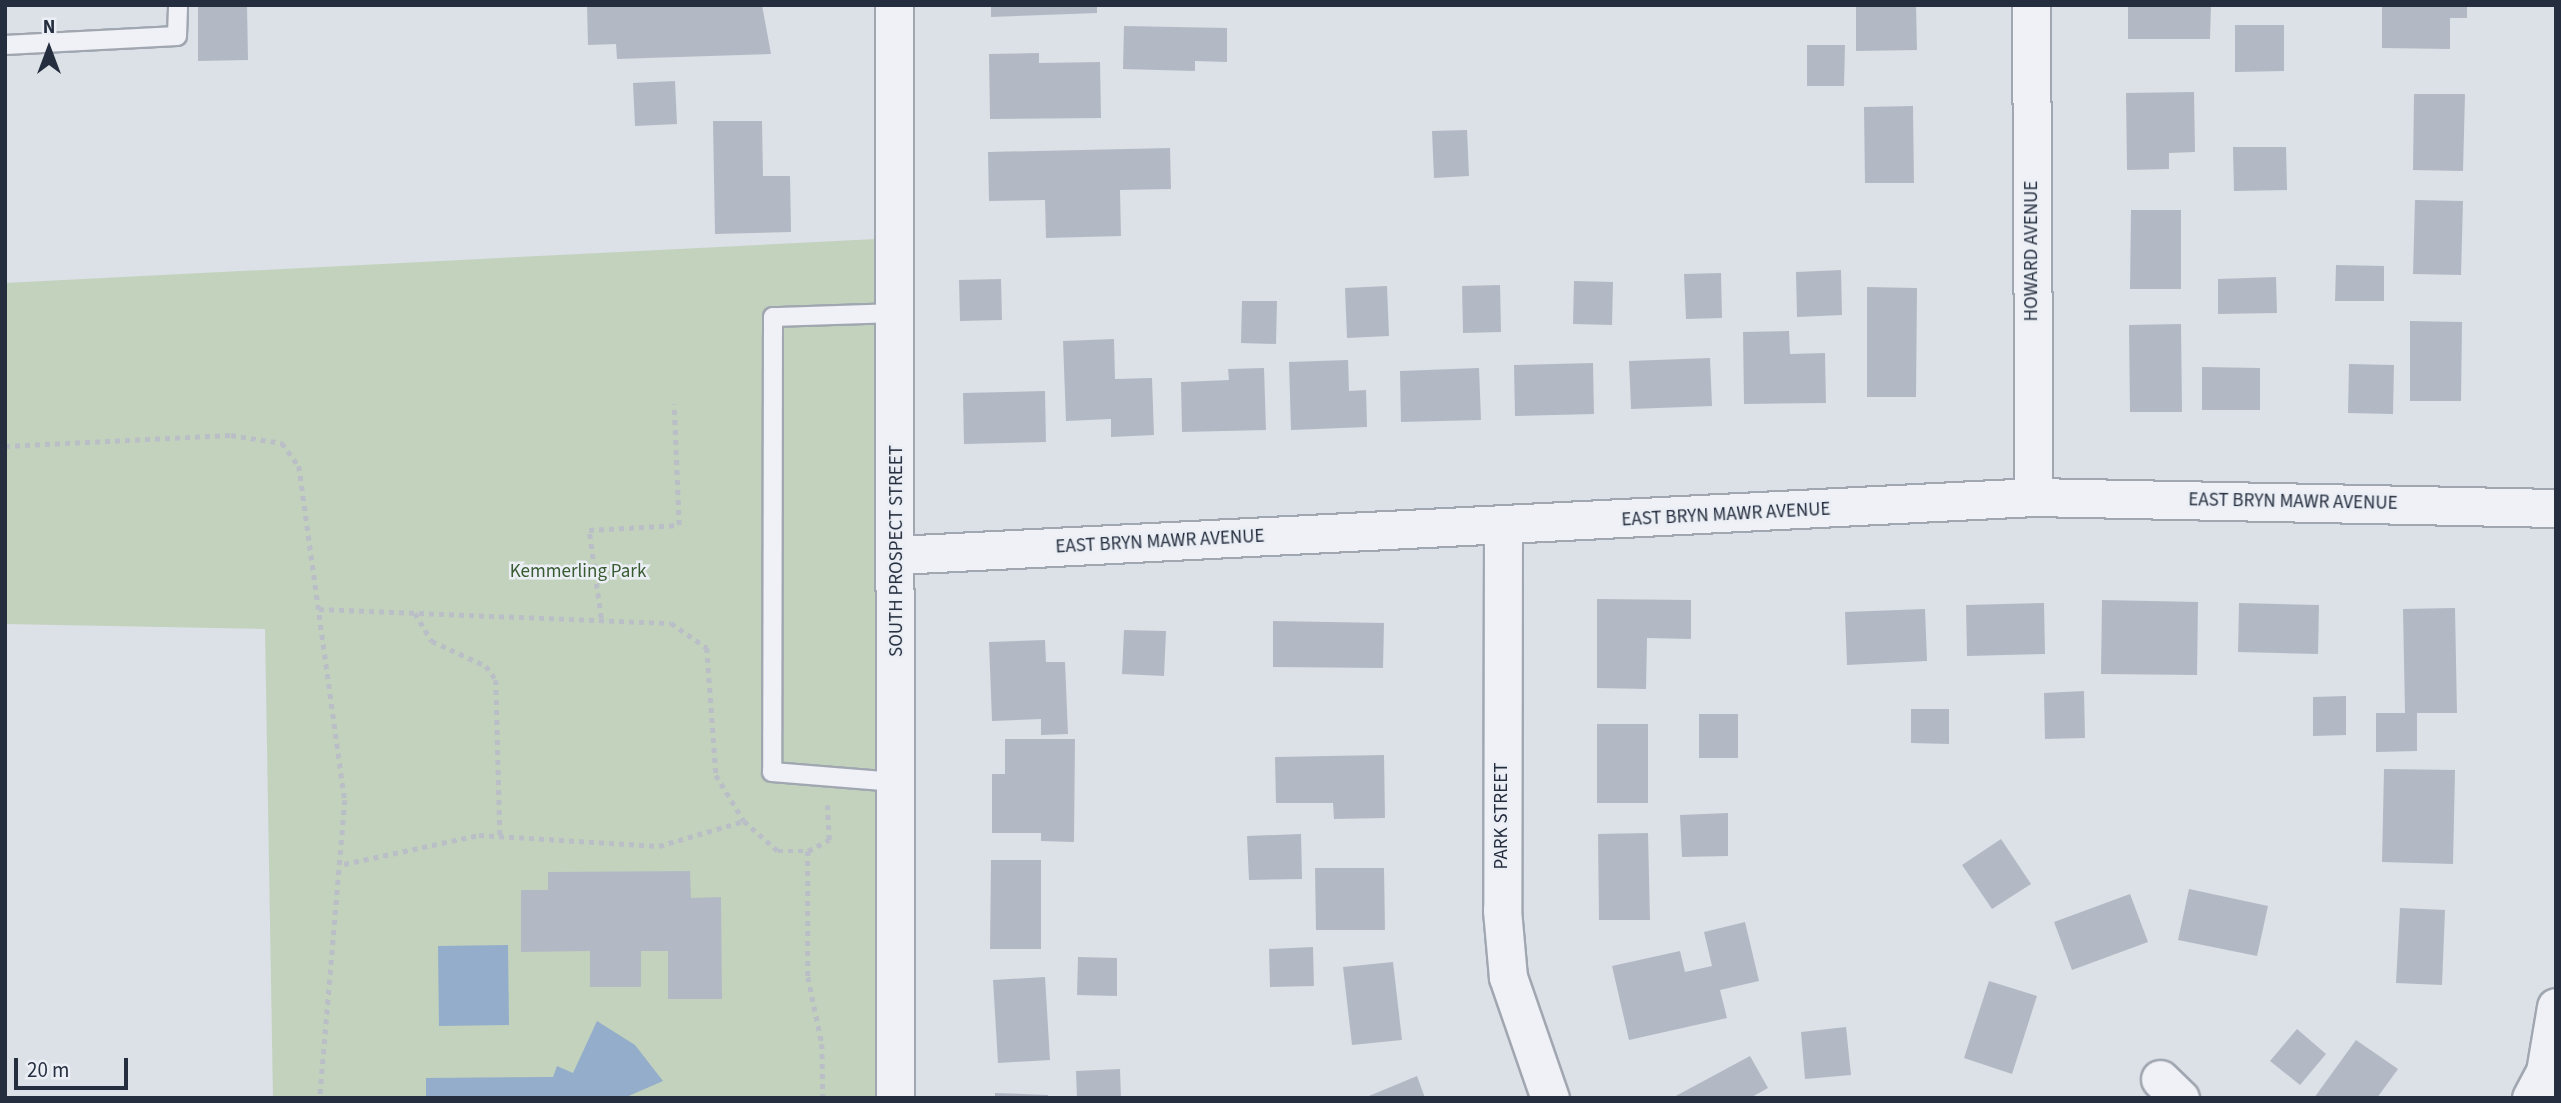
<!DOCTYPE html>
<html>
<head>
<meta charset="utf-8">
<style>
  body { margin:0 }
  #map { position:relative; width:2561px; height:1103px; overflow:hidden; background:#dce0e7; font-family:"Source Sans 3",sans-serif }
  div>[style] { position:absolute }
  [style*='--x'] { left:calc(var(--x)*1px); top:calc(var(--y)*1px); width:calc(var(--w)*1px); rotate:calc(var(--a)*1deg) }
  .green>* { inset:0; background:#c2d2bd }
  .water>* { inset:0; background:#94adca }
  .building>* { inset:0; background:#b3b9c4 }
  .path>* { height:4.5px; margin-top:-2.25px; transform-origin:0; background:repeating-linear-gradient(90deg,#babec6 0 5px,transparent 0 10px) }
  .roads { filter:drop-shadow(2px 0 #a1a7b1) drop-shadow(-2px 0 #a1a7b1) drop-shadow(0 2px #a1a7b1) drop-shadow(0 -2px #a1a7b1) }
  .lane>* { height:18px; margin:-9px; padding:0 9px; transform-origin:9px; border-radius:9px; background:#eff1f6 }
  .street>* { height:37px; margin:-18.5px; padding:0 18.5px; transform-origin:18.5px; border-radius:18.5px; background:#eff1f6 }
  span { translate:-50% -50%; white-space:nowrap; text-align:center; line-height:1.15; -webkit-text-stroke:5px #ebeff5; paint-order:stroke }
  .street-label { font-size:19px; color:#252e3f }
  .park-label { font-size:19px; color:#395b31 }
  .frame { position:absolute; inset:0; border:7px solid #252e3f; pointer-events:none }
  .north { position:absolute; left:14px; top:14px; width:70px; height:70px; -webkit-text-stroke:5px #ebeff5; paint-order:stroke; rotate:0deg; font-size:19px; font-weight:700; line-height:28px; text-align:center; color:#252e3f }
  .north::after { content:''; display:block; margin:auto; width:24px; height:32px; background:#252e3f; clip-path:polygon(50% 0,100% 100%,50% 72%,0 100%) }
  .scale { position:absolute; left:14px; top:1058px; width:114px; height:32px; box-sizing:border-box; border:4px solid #252e3f; border-top:0; padding-left:9px; font-size:21px; line-height:24px; white-space:nowrap; color:#252e3f; -webkit-text-stroke:5px #ebeff5; paint-order:stroke }
</style>
</head>
<body>
<div id="map">
  <div class="green">
    <div style="clip-path:polygon(896px 238px,894px 1098px,273px 1098px,265px 629px,5px 624px,5px 283px)"></div>
  </div>
  <div class="water">
    <div style="clip-path:polygon(508px 945px,509px 1025px,439px 1026px,438px 946px)"></div>
    <div style="clip-path:polygon(597px 1021px,635px 1045px,663px 1081px,624px 1098px,426px 1098px,426px 1078px,553px 1077px,557px 1066px,573px 1073px)"></div>
  </div>
  <div class="building">
    <div style="clip-path:polygon(198px 5px,247px 5px,248px 60px,198px 61px)"></div>
    <div style="clip-path:polygon(587px 5px,762px 5px,771px 54px,617px 59px,616px 44px,588px 45px)"></div>
    <div style="clip-path:polygon(991px 5px,1097px 5px,1097px 13px,991px 17px)"></div>
    <div style="clip-path:polygon(1856px 5px,1916px 5px,1917px 50px,1856px 51px)"></div>
    <div style="clip-path:polygon(2128px 5px,2211px 5px,2210px 39px,2128px 39px)"></div>
    <div style="clip-path:polygon(2382px 5px,2467px 5px,2467px 18px,2450px 18px,2450px 49px,2382px 48px)"></div>
    <div style="clip-path:polygon(2235px 25px,2284px 25px,2284px 71px,2235px 72px)"></div>
    <div style="clip-path:polygon(1124px 26px,1227px 28px,1227px 62px,1195px 61px,1195px 71px,1123px 69px)"></div>
    <div style="clip-path:polygon(1807px 45px,1845px 45px,1844px 86px,1807px 86px)"></div>
    <div style="clip-path:polygon(1039px 53px,1039px 63px,1100px 62px,1101px 118px,990px 119px,989px 54px)"></div>
    <div style="clip-path:polygon(675px 81px,677px 124px,635px 126px,633px 83px)"></div>
    <div style="clip-path:polygon(2194px 92px,2195px 152px,2169px 153px,2169px 169px,2127px 170px,2126px 93px)"></div>
    <div style="clip-path:polygon(2414px 94px,2465px 94px,2463px 171px,2413px 170px)"></div>
    <div style="clip-path:polygon(1913px 106px,1914px 183px,1865px 183px,1864px 107px)"></div>
    <div style="clip-path:polygon(713px 121px,762px 121px,763px 176px,790px 176px,791px 232px,715px 234px)"></div>
    <div style="clip-path:polygon(1467px 130px,1469px 176px,1434px 178px,1432px 131px)"></div>
    <div style="clip-path:polygon(2233px 147px,2286px 147px,2287px 190px,2234px 191px)"></div>
    <div style="clip-path:polygon(1170px 148px,1171px 189px,1120px 190px,1121px 236px,1046px 238px,1045px 200px,989px 201px,988px 152px)"></div>
    <div style="clip-path:polygon(2415px 200px,2463px 201px,2461px 275px,2413px 274px)"></div>
    <div style="clip-path:polygon(2131px 210px,2181px 210px,2181px 289px,2130px 289px)"></div>
    <div style="clip-path:polygon(2336px 265px,2384px 266px,2384px 301px,2335px 301px)"></div>
    <div style="clip-path:polygon(1841px 270px,1842px 315px,1797px 317px,1796px 272px)"></div>
    <div style="clip-path:polygon(1721px 273px,1722px 318px,1686px 319px,1684px 274px)"></div>
    <div style="clip-path:polygon(2276px 277px,2277px 313px,2218px 314px,2218px 279px)"></div>
    <div style="clip-path:polygon(1001px 279px,1002px 320px,960px 321px,959px 280px)"></div>
    <div style="clip-path:polygon(1574px 281px,1613px 282px,1612px 325px,1573px 324px)"></div>
    <div style="clip-path:polygon(1500px 285px,1501px 332px,1463px 333px,1462px 286px)"></div>
    <div style="clip-path:polygon(1387px 286px,1389px 336px,1347px 338px,1345px 288px)"></div>
    <div style="clip-path:polygon(1867px 287px,1917px 288px,1916px 397px,1867px 397px)"></div>
    <div style="clip-path:polygon(1242px 301px,1277px 301px,1276px 344px,1241px 343px)"></div>
    <div style="clip-path:polygon(2410px 321px,2462px 322px,2461px 401px,2410px 401px)"></div>
    <div style="clip-path:polygon(2181px 324px,2182px 412px,2130px 412px,2129px 325px)"></div>
    <div style="clip-path:polygon(1789px 331px,1790px 354px,1825px 353px,1826px 403px,1744px 404px,1743px 332px)"></div>
    <div style="clip-path:polygon(1114px 339px,1115px 379px,1152px 378px,1154px 435px,1111px 437px,1111px 419px,1066px 421px,1063px 341px)"></div>
    <div style="clip-path:polygon(1710px 358px,1712px 406px,1631px 409px,1629px 361px)"></div>
    <div style="clip-path:polygon(1348px 360px,1349px 391px,1366px 390px,1367px 427px,1291px 430px,1289px 362px)"></div>
    <div style="clip-path:polygon(1593px 363px,1594px 414px,1515px 416px,1514px 365px)"></div>
    <div style="clip-path:polygon(2349px 364px,2394px 365px,2393px 414px,2348px 413px)"></div>
    <div style="clip-path:polygon(2202px 367px,2260px 368px,2260px 410px,2202px 410px)"></div>
    <div style="clip-path:polygon(1264px 368px,1266px 430px,1182px 432px,1181px 382px,1229px 380px,1228px 369px)"></div>
    <div style="clip-path:polygon(1479px 368px,1481px 420px,1401px 422px,1400px 371px)"></div>
    <div style="clip-path:polygon(1045px 391px,1046px 442px,964px 444px,963px 393px)"></div>
    <div style="clip-path:polygon(1597px 599px,1691px 600px,1691px 639px,1647px 638px,1646px 689px,1597px 688px)"></div>
    <div style="clip-path:polygon(2102px 600px,2198px 602px,2197px 675px,2101px 674px)"></div>
    <div style="clip-path:polygon(2044px 603px,2045px 654px,1967px 656px,1966px 605px)"></div>
    <div style="clip-path:polygon(2239px 603px,2319px 605px,2318px 654px,2238px 652px)"></div>
    <div style="clip-path:polygon(2455px 608px,2457px 713px,2417px 713px,2417px 751px,2376px 752px,2376px 713px,2405px 713px,2403px 609px)"></div>
    <div style="clip-path:polygon(1925px 609px,1927px 661px,1847px 665px,1845px 612px)"></div>
    <div style="clip-path:polygon(1273px 621px,1384px 623px,1383px 668px,1273px 667px)"></div>
    <div style="clip-path:polygon(1124px 630px,1166px 631px,1164px 676px,1122px 674px)"></div>
    <div style="clip-path:polygon(1045px 640px,1046px 662px,1065px 662px,1068px 734px,1041px 735px,1041px 719px,992px 721px,989px 642px)"></div>
    <div style="clip-path:polygon(2084px 691px,2085px 738px,2045px 739px,2044px 693px)"></div>
    <div style="clip-path:polygon(2346px 696px,2346px 735px,2313px 736px,2313px 697px)"></div>
    <div style="clip-path:polygon(1911px 709px,1949px 709px,1949px 744px,1911px 743px)"></div>
    <div style="clip-path:polygon(1699px 714px,1738px 714px,1738px 758px,1699px 758px)"></div>
    <div style="clip-path:polygon(1597px 724px,1648px 724px,1648px 803px,1597px 803px)"></div>
    <div style="clip-path:polygon(1005px 739px,1075px 739px,1074px 842px,1041px 841px,1041px 833px,992px 833px,992px 774px,1005px 774px)"></div>
    <div style="clip-path:polygon(1384px 755px,1385px 818px,1334px 819px,1333px 803px,1276px 803px,1275px 757px)"></div>
    <div style="clip-path:polygon(2384px 769px,2455px 770px,2453px 864px,2382px 862px)"></div>
    <div style="clip-path:polygon(1728px 813px,1728px 856px,1682px 857px,1680px 815px)"></div>
    <div style="clip-path:polygon(1648px 833px,1650px 920px,1599px 920px,1598px 834px)"></div>
    <div style="clip-path:polygon(1301px 834px,1302px 879px,1249px 880px,1247px 836px)"></div>
    <div style="clip-path:polygon(2001px 839px,2031px 884px,1992px 909px,1962px 865px)"></div>
    <div style="clip-path:polygon(991px 860px,1041px 860px,1041px 949px,990px 949px)"></div>
    <div style="clip-path:polygon(1315px 868px,1384px 868px,1385px 930px,1316px 930px)"></div>
    <div style="clip-path:polygon(690px 871px,691px 898px,721px 897px,722px 999px,668px 999px,668px 951px,641px 951px,641px 987px,590px 987px,590px 951px,521px 952px,521px 890px,548px 890px,548px 872px)"></div>
    <div style="clip-path:polygon(2189px 889px,2268px 906px,2257px 956px,2178px 940px)"></div>
    <div style="clip-path:polygon(2130px 894px,2148px 942px,2072px 970px,2054px 922px)"></div>
    <div style="clip-path:polygon(2400px 908px,2445px 910px,2442px 985px,2396px 983px)"></div>
    <div style="clip-path:polygon(1745px 922px,1759px 981px,1720px 990px,1727px 1018px,1629px 1040px,1612px 966px,1680px 951px,1685px 972px,1712px 966px,1704px 932px)"></div>
    <div style="clip-path:polygon(1313px 947px,1314px 986px,1270px 987px,1269px 949px)"></div>
    <div style="clip-path:polygon(1078px 957px,1117px 958px,1117px 996px,1077px 995px)"></div>
    <div style="clip-path:polygon(1393px 962px,1402px 1040px,1352px 1045px,1343px 967px)"></div>
    <div style="clip-path:polygon(1045px 977px,1050px 1060px,998px 1063px,993px 980px)"></div>
    <div style="clip-path:polygon(1989px 981px,2037px 996px,2012px 1074px,1964px 1058px)"></div>
    <div style="clip-path:polygon(1846px 1027px,1851px 1075px,1805px 1079px,1801px 1032px)"></div>
    <div style="clip-path:polygon(2297px 1029px,2326px 1054px,2300px 1085px,2270px 1061px)"></div>
    <div style="clip-path:polygon(2356px 1040px,2398px 1069px,2377px 1098px,2314px 1098px)"></div>
    <div style="clip-path:polygon(1750px 1056px,1768px 1088px,1750px 1098px,1672px 1098px)"></div>
    <div style="clip-path:polygon(1120px 1069px,1121px 1098px,1077px 1098px,1076px 1071px)"></div>
    <div style="clip-path:polygon(1417px 1076px,1425px 1098px,1364px 1098px)"></div>
    <div style="clip-path:polygon(995px 1093px,1048px 1095px,1048px 1098px,995px 1098px)"></div>
  </div>
  <div class="path">
    <div style="--x:5;--y:446;--w:226;--a:-2.8"></div>
    <div style="--x:231;--y:435;--w:52;--a:8.9"></div>
    <div style="--x:282;--y:443;--w:29;--a:54"></div>
    <div style="--x:299;--y:466;--w:337;--a:82.2"></div>
    <div style="--x:345;--y:800;--w:299;--a:94.8"></div>
    <div style="--x:319;--y:609;--w:352;--a:2.3"></div>
    <div style="--x:671;--y:623;--w:44;--a:34.8"></div>
    <div style="--x:707;--y:648;--w:127;--a:85.9"></div>
    <div style="--x:716;--y:775;--w:54;--a:58.7"></div>
    <div style="--x:744;--y:821;--w:45;--a:41.4"></div>
    <div style="--x:778;--y:851;--w:30;--a:0"></div>
    <div style="--x:808;--y:851;--w:24;--a:-28"></div>
    <div style="--x:829;--y:840;--w:35;--a:-93"></div>
    <div style="--x:415;--y:613;--w:33;--a:59"></div>
    <div style="--x:432;--y:641;--w:60;--a:24.8"></div>
    <div style="--x:486;--y:666;--w:17;--a:54"></div>
    <div style="--x:496;--y:680;--w:155;--a:88.5"></div>
    <div style="--x:601;--y:618;--w:89;--a:-97.8"></div>
    <div style="--x:589;--y:530;--w:90;--a:-3.2"></div>
    <div style="--x:679;--y:525;--w:121;--a:-92.4"></div>
    <div style="--x:808;--y:851;--w:126;--a:90"></div>
    <div style="--x:808;--y:977;--w:68;--a:78.2"></div>
    <div style="--x:822;--y:1044;--w:54;--a:88.9"></div>
    <div style="--x:344;--y:864;--w:138;--a:-12.1"></div>
    <div style="--x:479;--y:835;--w:180;--a:3.5"></div>
    <div style="--x:659;--y:846;--w:89;--a:-16.4"></div>
  </div>
  <div class="roads">
    <div class="lane">
      <div style="--x:5;--y:45;--w:172;--a:-3"></div>
      <div style="--x:177;--y:36;--w:31;--a:-88"></div>
      <div style="--x:896;--y:313;--w:123;--a:178.1"></div>
      <div style="--x:773;--y:317;--w:455;--a:90.1"></div>
      <div style="--x:772;--y:772;--w:124;--a:4.6"></div>
    </div>
    <div class="street">
      <div style="--x:894;--y:5;--w:1093;--a:89.95"></div>
      <div style="--x:2031;--y:5;--w:492;--a:89.7"></div>
      <div style="--x:1503;--y:526;--w:384;--a:90.1"></div>
      <div style="--x:1502;--y:910;--w:67;--a:84.9"></div>
      <div style="--x:1508;--y:977;--w:128;--a:70.9"></div>
      <div style="--x:897;--y:555;--w:1138;--a:-2.92"></div>
      <div style="--x:2034;--y:497;--w:522;--a:1.21"></div>
      <div style="--x:2160;--y:1079;--w:28;--a:44"></div>
      <div style="--x:2531;--y:1098;--w:30;--a:-62"></div>
      <div style="--x:2545;--y:1072;--w:66;--a:-80.4"></div>
    </div>
  </div>
  <div class="street-label">
    <span style="left:2032px;top:251px;rotate:-90deg">HOWARD AVENUE</span>
    <span style="left:2293px;top:502px;rotate:1deg">EAST BRYN MAWR AVENUE</span>
    <span style="left:1726px;top:515px;rotate:-3deg">EAST BRYN MAWR AVENUE</span>
    <span style="left:1160px;top:542px;rotate:-3deg">EAST BRYN MAWR AVENUE</span>
    <span style="left:897px;top:551px;rotate:-90deg">SOUTH PROSPECT STREET</span>
    <span style="left:1502px;top:816px;rotate:-90deg">PARK STREET</span>
  </div>
  <div class="park-label">
    <span style="left:578px;top:572px">Kemmerling Park</span>
  </div>
  <div class="frame"></div>
  <div class="north">N</div>
  <div class="scale">20 m</div>
</div>
</body>
</html>
